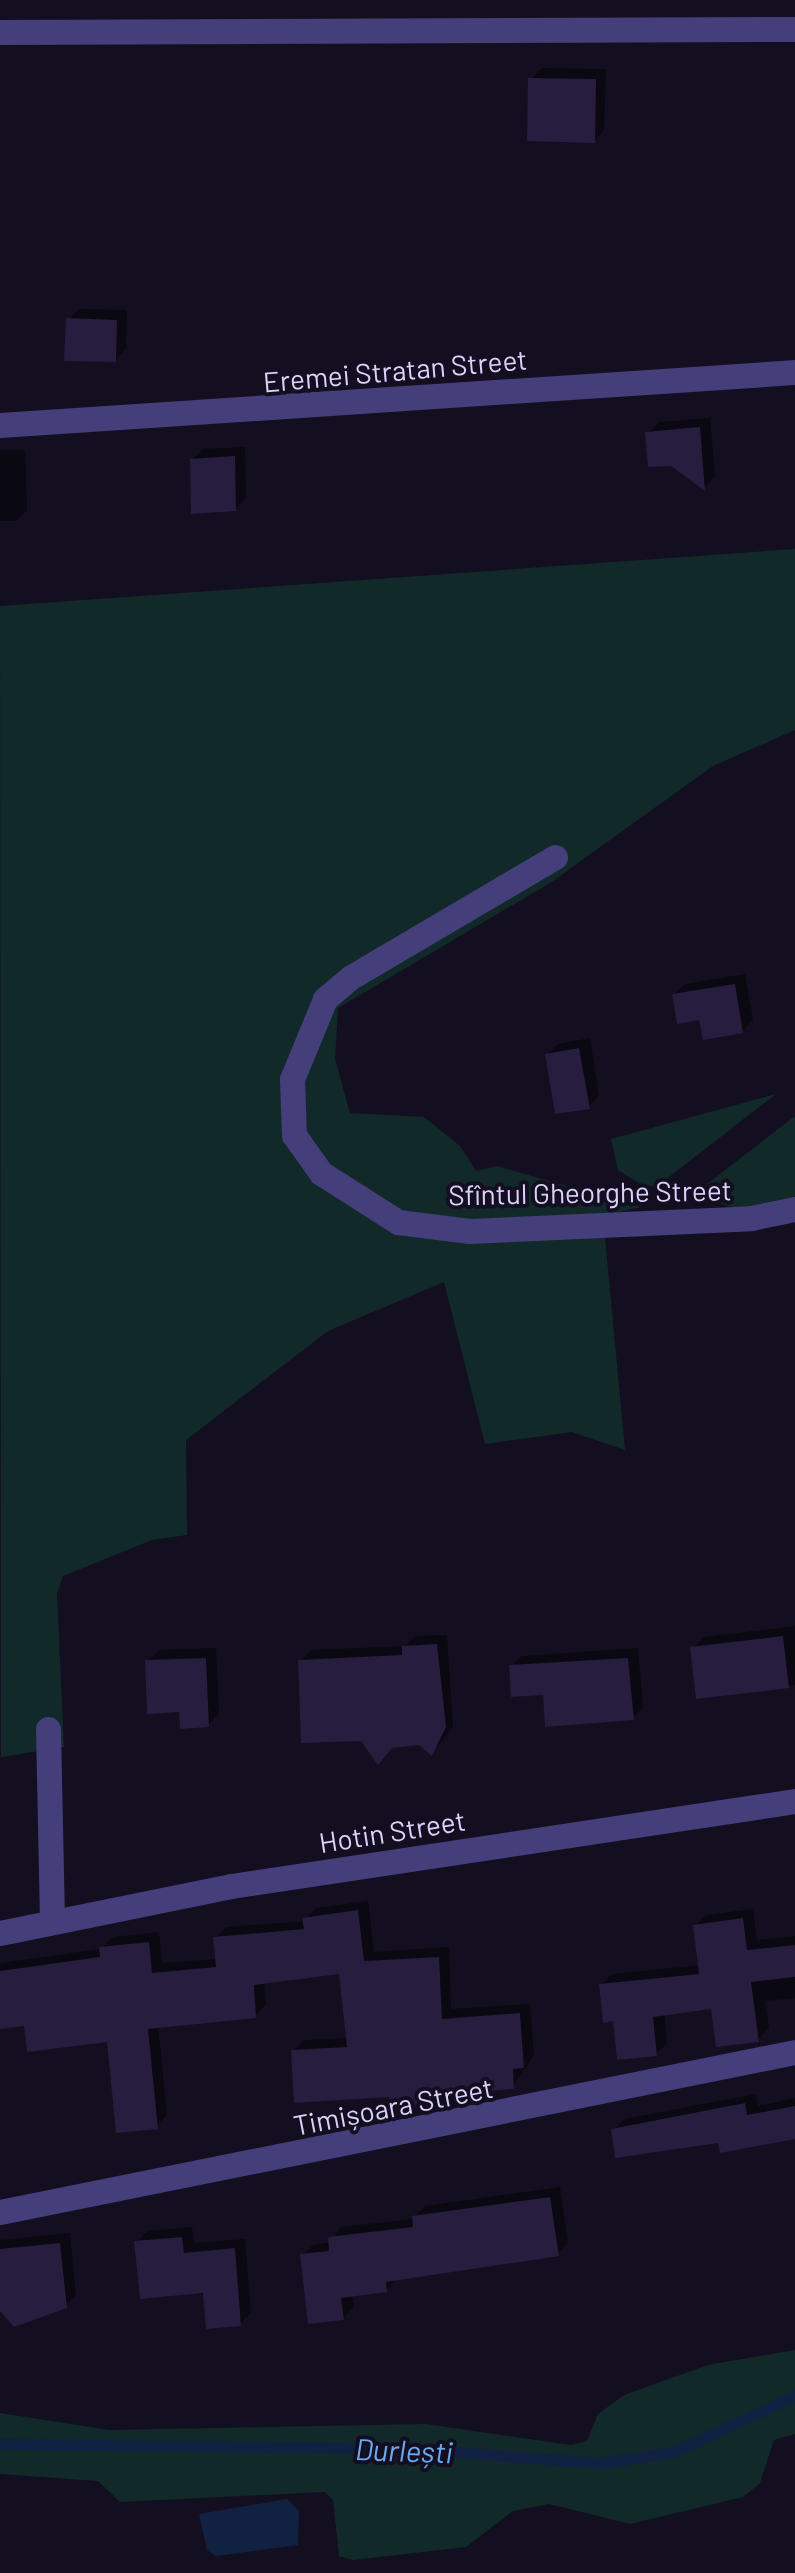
<!DOCTYPE html>
<html>
<head>
<meta charset="utf-8">
<style>
  body { margin:0 }
  #map { position:relative; width:795px; height:2573px; overflow:hidden; background:#130f20; font-family:Barlow,sans-serif }
  div>[style] { position:absolute }
  [style*='--x'] { left:calc(var(--x)*1px); top:calc(var(--y)*1px); width:calc(var(--w)*1px); rotate:calc(var(--a)*1deg) }
  .green>* { inset:0; background:#122929 }
  .water>* { inset:0; background:#112141 }
  .shadow>* { inset:0; background:#0007 }
  .stream>* { height:11px; margin:-5.5px; padding:0 5.5px; transform-origin:5.5px; border-radius:5.5px; background:#112141 }
  .building>* { inset:0; background:#261d3f }
  .minor>* { height:25px; margin:-12.5px; padding:0 12.5px; transform-origin:12.5px; border-radius:12.5px; background:#443e7b }
  span { translate:-50% -50%; white-space:nowrap; text-align:center; line-height:1.15; -webkit-text-stroke:8px #130f20; paint-order:stroke }
  .street-label { font-size:28px; color:#d9d2fb }
  .water-label { font-size:30px; color:#69aaf2; font-style:italic }
</style>
</head>
<body>
<div id="map">
  <div class="green">
    <div style="clip-path:polygon(795px 549px,795px 730px,713px 766px,550px 883px,338px 1008px,335px 1059px,350px 1113px,424px 1117px,460px 1146px,476px 1171px,497px 1166px,641px 1207px,603px 1216px,625px 1450px,572px 1432px,485px 1444px,444px 1282px,328px 1331px,186px 1440px,187px 1535px,152px 1540px,63px 1576px,57px 1594px,64px 1747px,1px 1757px,0 606px)"></div>
    <div style="clip-path:polygon(776px 1094px,660px 1184px,645px 1187px,618px 1170px,611px 1139px)"></div>
    <div style="clip-path:polygon(795px 1116px,795px 1201px,737px 1209px,710px 1200px,707px 1184px)"></div>
    <div style="clip-path:polygon(795px 2350px,795px 2434px,774px 2440px,760px 2483px,743px 2497px,630px 2524px,549px 2504px,513px 2511px,466px 2547px,353px 2560px,339px 2556px,333px 2500px,325px 2492px,120px 2502px,98px 2481px,0 2474px,0 2413px,109px 2430px,426px 2424px,571px 2445px,587px 2441px,598px 2414px,624px 2395px,708px 2365px)"></div>
  </div>
  <div class="water">
    <div style="clip-path:polygon(287px 2499px,299px 2511px,298px 2545px,216px 2556px,207px 2550px,199px 2514px)"></div>
  </div>
  <div class="shadow">
    <div style="clip-path:polygon(542px 68px,606px 69px,604px 130px,594px 141px,531px 79px)"></div>
    <div style="clip-path:polygon(79px 309px,127px 310px,126px 349px,115px 360px,68px 320px)"></div>
    <div style="clip-path:polygon(710px 418px,715px 477px,705px 487px,672px 463px,648px 433px,659px 422px)"></div>
    <div style="clip-path:polygon(245px 447px,246px 498px,235px 509px,192px 460px,203px 449px)"></div>
    <div style="clip-path:polygon(0 450px,25px 450px,27px 510px,16px 521px,0 521px)"></div>
    <div style="clip-path:polygon(745px 974px,753px 1020px,742px 1031px,701px 1017px,674px 995px,685px 984px)"></div>
    <div style="clip-path:polygon(590px 1038px,599px 1096px,589px 1106px,547px 1055px,558px 1044px)"></div>
    <div style="clip-path:polygon(795px 1626px,795px 1685px,698px 1696px,693px 1648px,704px 1637px)"></div>
    <div style="clip-path:polygon(447px 1635px,453px 1727px,432px 1753px,301px 1661px,312px 1650px,405px 1646px,415px 1636px)"></div>
    <div style="clip-path:polygon(216px 1648px,219px 1714px,208px 1725px,181px 1710px,148px 1661px,159px 1650px)"></div>
    <div style="clip-path:polygon(638px 1648px,643px 1707px,633px 1718px,545px 1692px,512px 1666px,522px 1656px)"></div>
    <div style="clip-path:polygon(368px 1901px,374px 1952px,449px 1947px,451px 2009px,530px 2004px,534px 2055px,513px 2086px,443px 2093px,432px 2104px,392px 2094px,293px 2051px,304px 2040px,349px 2038px,341px 1971px,264px 1981px,266px 2005px,255px 2016px,158px 2025px,167px 2115px,156px 2126px,109px 2039px,26px 2023px,0 2026px,0 1963px,101px 1949px,113px 1937px,159px 1932px,162px 1963px,218px 1959px,216px 1938px,227px 1927px,305px 1921px,316px 1908px)"></div>
    <div style="clip-path:polygon(753px 1909px,757px 1940px,795px 1936px,795px 1998px,765px 2001px,769px 2028px,758px 2039px,714px 2006px,664px 2013px,667px 2043px,656px 2054px,616px 2019px,601px 1985px,612px 1974px,701px 1965px,695px 1926px,706px 1915px)"></div>
    <div style="clip-path:polygon(756px 2094px,758px 2106px,795px 2098px,795px 2137px,720px 2141px,614px 2130px,624px 2119px)"></div>
    <div style="clip-path:polygon(560px 2187px,568px 2243px,557px 2254px,397px 2279px,386px 2290px,352px 2294px,354px 2307px,343px 2318px,303px 2255px,313px 2245px,331px 2242px,341px 2227px,413px 2219px,425px 2206px)"></div>
    <div style="clip-path:polygon(192px 2227px,194px 2243px,245px 2239px,251px 2313px,240px 2324px,137px 2242px,148px 2231px)"></div>
    <div style="clip-path:polygon(70px 2233px,76px 2295px,65px 2306px,0 2311px,0 2240px)"></div>
  </div>
  <div class="stream">
    <div style="--x:0;--y:2444;--w:404;--a:0.6"></div>
    <div style="--x:404;--y:2448;--w:198;--a:4.4"></div>
    <div style="--x:601;--y:2463;--w:73;--a:-8.7"></div>
    <div style="--x:673;--y:2452;--w:134;--a:-24.7"></div>
  </div>
  <div class="building">
    <div style="clip-path:polygon(528px 78px,596px 79px,595px 143px,527px 141px)"></div>
    <div style="clip-path:polygon(66px 318px,117px 320px,116px 362px,64px 361px)"></div>
    <div style="clip-path:polygon(700px 427px,705px 491px,671px 466px,648px 467px,645px 432px)"></div>
    <div style="clip-path:polygon(235px 456px,236px 511px,191px 514px,190px 459px)"></div>
    <div style="clip-path:polygon(735px 984px,743px 1033px,703px 1040px,699px 1020px,677px 1024px,672px 994px)"></div>
    <div style="clip-path:polygon(579px 1048px,590px 1109px,555px 1114px,545px 1054px)"></div>
    <div style="clip-path:polygon(783px 1636px,789px 1688px,696px 1699px,690px 1647px)"></div>
    <div style="clip-path:polygon(437px 1644px,446px 1727px,432px 1756px,419px 1745px,392px 1748px,378px 1765px,361px 1741px,301px 1743px,298px 1660px,402px 1655px,402px 1646px)"></div>
    <div style="clip-path:polygon(206px 1658px,209px 1727px,180px 1729px,179px 1712px,147px 1714px,145px 1660px)"></div>
    <div style="clip-path:polygon(628px 1658px,634px 1720px,545px 1727px,543px 1695px,511px 1697px,509px 1665px)"></div>
    <div style="clip-path:polygon(358px 1910px,364px 1961px,439px 1957px,442px 2019px,520px 2013px,524px 2068px,513px 2069px,514px 2089px,433px 2094px,433px 2106px,390px 2107px,389px 2097px,294px 2103px,291px 2050px,347px 2047px,339px 1974px,254px 1985px,256px 2018px,148px 2029px,158px 2129px,116px 2133px,107px 2042px,27px 2052px,24px 2026px,0 2029px,0 1971px,100px 1957px,99px 1947px,149px 1942px,152px 1973px,216px 1967px,213px 1937px,304px 1929px,302px 1918px)"></div>
    <div style="clip-path:polygon(743px 1918px,747px 1950px,795px 1945px,795px 1977px,751px 1982px,759px 2042px,716px 2047px,711px 2009px,653px 2017px,657px 2056px,617px 2060px,613px 2021px,603px 2023px,599px 1984px,699px 1974px,693px 1925px)"></div>
    <div style="clip-path:polygon(745px 2103px,747px 2115px,795px 2106px,795px 2139px,720px 2153px,718px 2143px,615px 2158px,611px 2129px)"></div>
    <div style="clip-path:polygon(550px 2197px,559px 2256px,386px 2282px,387px 2292px,341px 2298px,344px 2320px,308px 2324px,300px 2254px,329px 2251px,328px 2237px,413px 2227px,412px 2216px)"></div>
    <div style="clip-path:polygon(182px 2237px,184px 2253px,235px 2248px,241px 2326px,206px 2329px,203px 2293px,140px 2299px,134px 2241px)"></div>
    <div style="clip-path:polygon(60px 2243px,67px 2308px,14px 2327px,0 2311px,0 2249px)"></div>
  </div>
  <div class="minor">
    <div style="--x:0;--y:32;--w:795;--a:-0.22"></div>
    <div style="--x:0;--y:425;--w:797;--a:-3.81"></div>
    <div style="--x:555;--y:857;--w:237;--a:149.5"></div>
    <div style="--x:351;--y:977;--w:34;--a:140"></div>
    <div style="--x:325;--y:999;--w:87;--a:112.4"></div>
    <div style="--x:292;--y:1079;--w:56;--a:88"></div>
    <div style="--x:294;--y:1135;--w:47;--a:54.6"></div>
    <div style="--x:321;--y:1173;--w:91;--a:32.5"></div>
    <div style="--x:398;--y:1222;--w:72;--a:7.2"></div>
    <div style="--x:469;--y:1231;--w:282;--a:-2.6"></div>
    <div style="--x:751;--y:1218;--w:45;--a:-11.6"></div>
    <div style="--x:48;--y:1729;--w:193;--a:88.8"></div>
    <div style="--x:0;--y:1933;--w:236;--a:-11.5"></div>
    <div style="--x:231;--y:1886;--w:570;--a:-8.57"></div>
    <div style="--x:0;--y:2212;--w:811;--a:-11.38"></div>
  </div>
  <div class="street-label">
    <span style="left:395px;top:370px;rotate:-5deg">Eremei Stratan Street</span>
    <span style="left:590px;top:1192px;rotate:-1deg">Sfîntul Gheorghe Street</span>
    <span style="left:392px;top:1831px;rotate:-9deg">Hotin Street</span>
    <span style="left:393px;top:2106px;rotate:-11deg">Timișoara Street</span>
  </div>
  <div class="water-label">
    <span style="left:404px;top:2450px;rotate:2deg">Durlești</span>
  </div>
</div>
</body>
</html>
